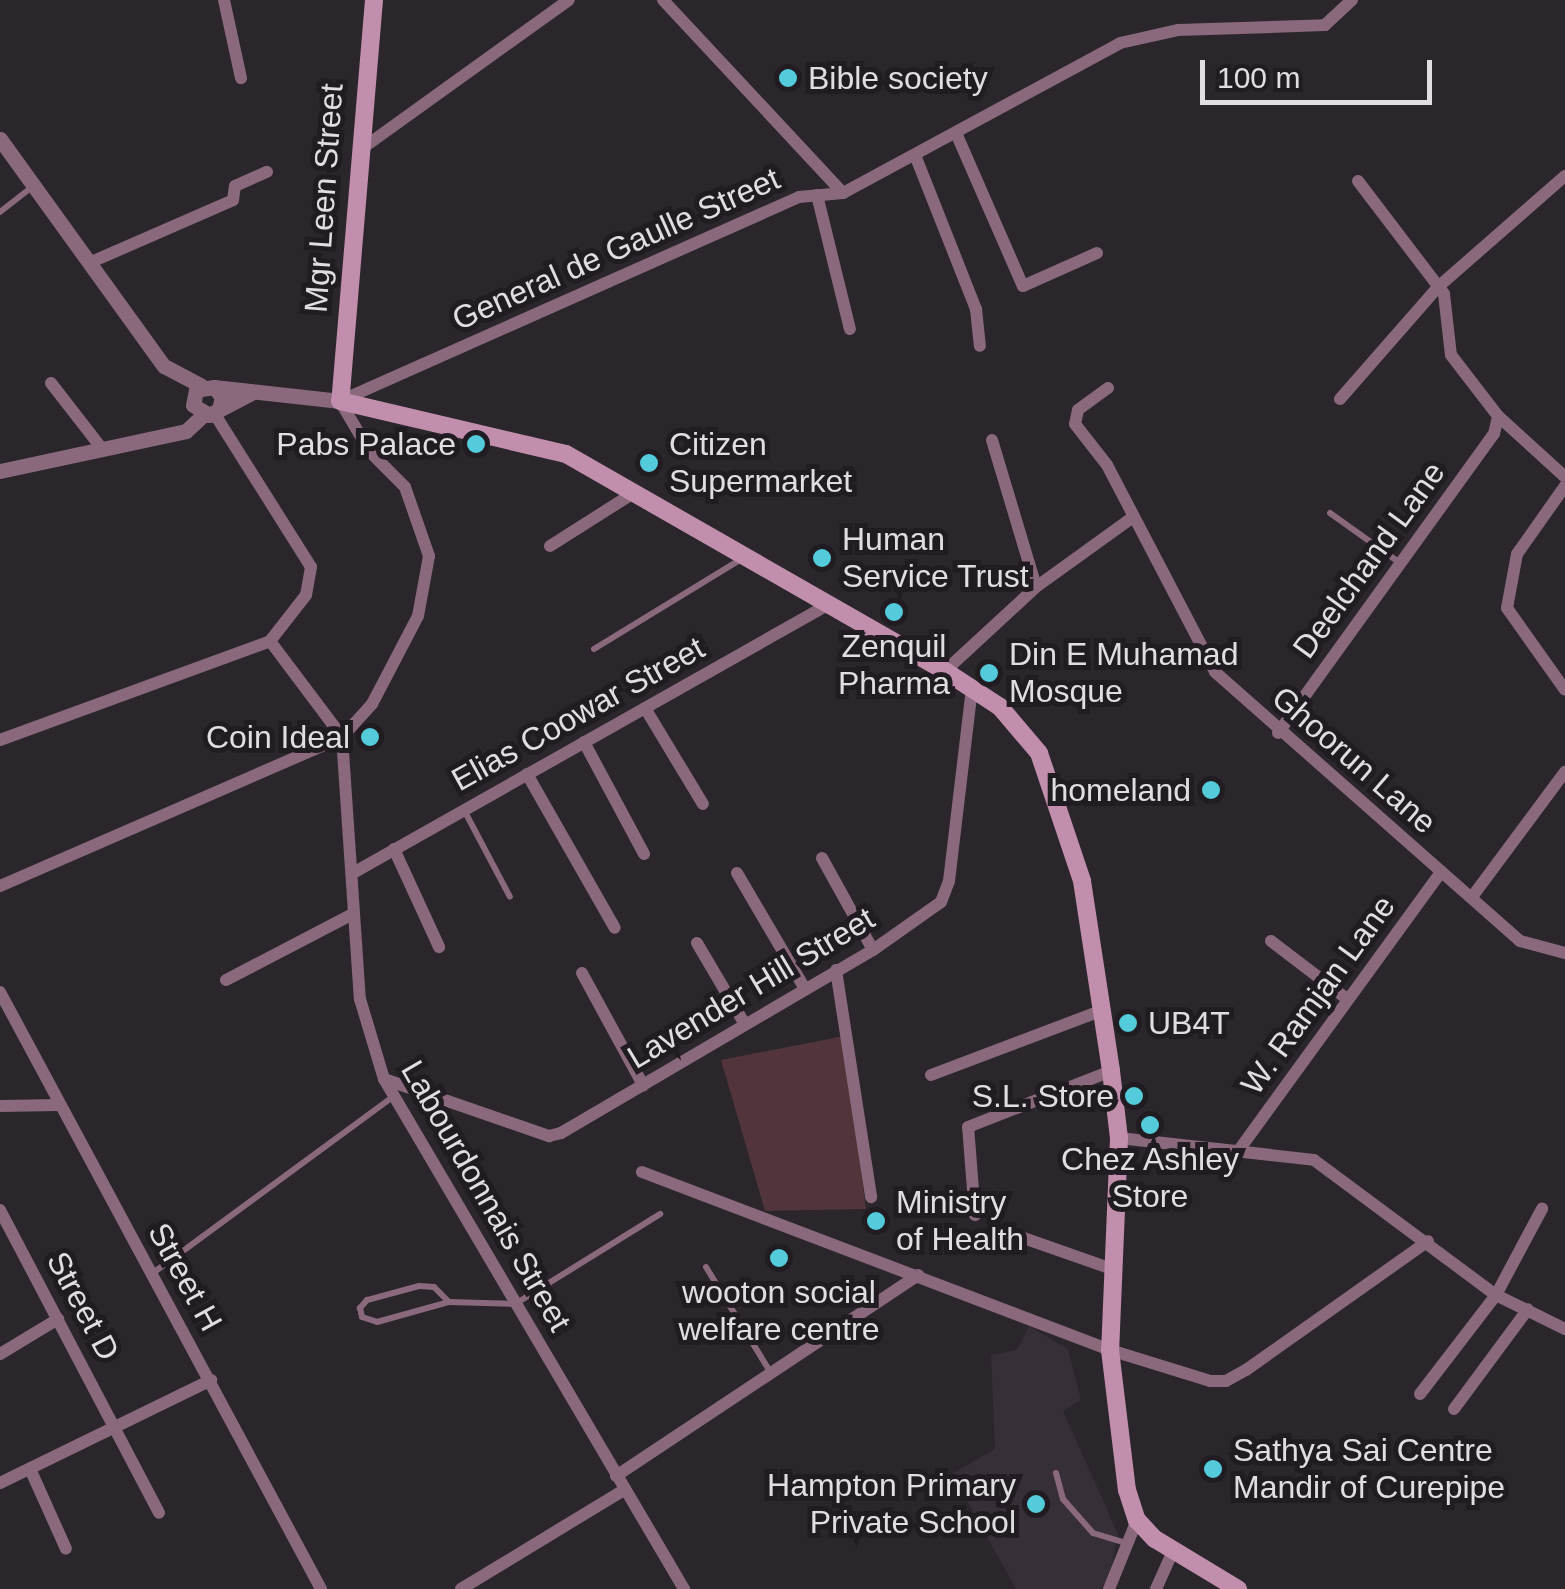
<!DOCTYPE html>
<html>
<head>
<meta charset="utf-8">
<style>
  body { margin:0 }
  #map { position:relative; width:1565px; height:1589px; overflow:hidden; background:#2a262b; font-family:Arial,sans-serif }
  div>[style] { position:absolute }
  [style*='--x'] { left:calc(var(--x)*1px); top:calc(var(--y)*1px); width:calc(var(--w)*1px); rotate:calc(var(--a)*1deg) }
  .built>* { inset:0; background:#362f38 }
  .green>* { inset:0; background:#51353b }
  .service>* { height:6px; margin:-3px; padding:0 3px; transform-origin:3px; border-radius:3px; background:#89697b }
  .minor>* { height:12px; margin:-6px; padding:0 6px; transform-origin:6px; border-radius:6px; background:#89697b }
  .tertiary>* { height:15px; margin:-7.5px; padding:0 7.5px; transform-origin:7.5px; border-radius:7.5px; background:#89697b }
  .secondary>* { height:18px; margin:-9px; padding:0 9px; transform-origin:9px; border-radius:9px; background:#c18eab }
  .dots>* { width:28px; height:28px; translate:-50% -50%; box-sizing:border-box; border:5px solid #201c21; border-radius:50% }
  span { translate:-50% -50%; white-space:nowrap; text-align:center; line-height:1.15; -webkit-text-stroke:10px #201c21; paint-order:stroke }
  .poi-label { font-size:32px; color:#e1dee2 }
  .left { translate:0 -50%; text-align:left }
  .right { translate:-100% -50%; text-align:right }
  .street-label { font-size:32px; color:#e1dee2 }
  .scale { position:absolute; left:1200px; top:60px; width:232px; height:45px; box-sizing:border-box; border:5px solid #e1dee2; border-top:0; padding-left:12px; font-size:30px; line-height:35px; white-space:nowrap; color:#e1dee2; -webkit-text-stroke:8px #201c21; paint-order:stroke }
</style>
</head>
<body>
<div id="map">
  <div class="built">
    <div style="clip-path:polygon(1029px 1326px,1068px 1349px,1081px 1400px,1063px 1411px,1118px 1534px,1110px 1575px,1101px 1589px,1016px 1589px,952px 1474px,995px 1449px,991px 1355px,1017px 1350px)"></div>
  </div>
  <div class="green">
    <div style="clip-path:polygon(844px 1036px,866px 1209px,765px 1211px,721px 1060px)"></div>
  </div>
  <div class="service">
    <div style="--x:0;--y:212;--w:41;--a:-38"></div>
    <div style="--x:1330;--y:513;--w:86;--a:35.5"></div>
    <div style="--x:594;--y:649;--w:171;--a:-31.4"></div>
    <div style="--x:464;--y:810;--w:98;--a:62.1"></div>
    <div style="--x:706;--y:1267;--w:124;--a:58.5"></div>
    <div style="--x:153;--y:1273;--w:298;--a:-36.3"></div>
    <div style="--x:449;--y:1302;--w:21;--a:-135"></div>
    <div style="--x:434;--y:1287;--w:15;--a:-176"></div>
    <div style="--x:419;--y:1286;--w:54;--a:164.9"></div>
    <div style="--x:367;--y:1300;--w:11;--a:131"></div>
    <div style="--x:360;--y:1308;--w:9;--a:77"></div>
    <div style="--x:362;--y:1317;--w:16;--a:18"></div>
    <div style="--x:377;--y:1322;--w:75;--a:-15.5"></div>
    <div style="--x:449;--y:1302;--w:66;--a:1.7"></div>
    <div style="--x:515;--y:1304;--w:171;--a:-31.8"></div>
    <div style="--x:1056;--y:1473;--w:27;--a:75"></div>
    <div style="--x:1063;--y:1499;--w:45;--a:48.6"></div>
    <div style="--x:1093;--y:1533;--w:34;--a:17"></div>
  </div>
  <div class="minor">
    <div style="--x:224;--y:0;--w:80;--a:77.7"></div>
    <div style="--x:663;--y:0;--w:264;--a:47"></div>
    <div style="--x:956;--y:133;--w:167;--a:66.4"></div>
    <div style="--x:1023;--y:286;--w:81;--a:-24"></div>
    <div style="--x:360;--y:150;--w:257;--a:-35.7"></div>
    <div style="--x:915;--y:155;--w:166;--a:68.4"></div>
    <div style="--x:976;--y:309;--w:37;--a:84"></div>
    <div style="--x:1358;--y:181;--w:142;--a:52.7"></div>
    <div style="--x:1444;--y:294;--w:61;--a:83.5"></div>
    <div style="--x:1451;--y:355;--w:77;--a:52.4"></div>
    <div style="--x:1498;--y:416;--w:91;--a:42.3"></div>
    <div style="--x:817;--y:195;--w:138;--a:76.2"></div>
    <div style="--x:89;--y:263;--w:157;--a:-23.6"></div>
    <div style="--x:233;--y:200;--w:14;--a:-82"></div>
    <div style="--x:235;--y:186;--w:35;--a:-24"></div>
    <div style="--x:51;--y:383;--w:85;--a:52.2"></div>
    <div style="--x:1108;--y:388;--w:37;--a:144"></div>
    <div style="--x:1078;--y:410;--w:14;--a:102"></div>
    <div style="--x:1075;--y:424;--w:52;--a:52"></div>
    <div style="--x:1107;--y:465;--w:233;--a:62.4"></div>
    <div style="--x:1215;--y:672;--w:407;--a:41.4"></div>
    <div style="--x:1520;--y:941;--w:47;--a:14.9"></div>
    <div style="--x:1340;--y:399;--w:149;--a:-48.8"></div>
    <div style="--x:1438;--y:287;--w:169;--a:-41.2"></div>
    <div style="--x:214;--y:413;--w:182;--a:57.8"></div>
    <div style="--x:311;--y:567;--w:28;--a:100"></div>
    <div style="--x:306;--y:595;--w:58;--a:128"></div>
    <div style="--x:992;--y:440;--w:153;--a:73.3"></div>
    <div style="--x:1565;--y:486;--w:83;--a:125.2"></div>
    <div style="--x:1517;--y:554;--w:55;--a:100.5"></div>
    <div style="--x:1507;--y:608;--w:100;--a:54.7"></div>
    <div style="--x:550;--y:546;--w:101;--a:-32.4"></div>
    <div style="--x:270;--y:641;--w:120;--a:53.1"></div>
    <div style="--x:945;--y:671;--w:124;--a:-42.7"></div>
    <div style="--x:1036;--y:587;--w:120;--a:-35.8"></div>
    <div style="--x:645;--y:708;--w:112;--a:58.9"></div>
    <div style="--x:1278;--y:733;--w:369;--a:-54.2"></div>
    <div style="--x:1494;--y:434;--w:18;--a:-77"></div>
    <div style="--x:342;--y:737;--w:263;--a:86.1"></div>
    <div style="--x:360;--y:999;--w:84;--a:73.3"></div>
    <div style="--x:384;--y:1079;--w:592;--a:59.53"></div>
    <div style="--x:0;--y:740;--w:288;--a:-20.1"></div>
    <div style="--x:584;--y:742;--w:127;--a:61.8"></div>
    <div style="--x:527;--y:774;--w:177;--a:60.3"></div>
    <div style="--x:394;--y:849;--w:108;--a:65.3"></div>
    <div style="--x:822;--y:858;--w:105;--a:61"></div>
    <div style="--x:353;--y:873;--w:549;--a:-29.46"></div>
    <div style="--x:737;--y:873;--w:132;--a:59.6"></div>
    <div style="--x:0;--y:886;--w:373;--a:-23.5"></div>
    <div style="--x:342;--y:737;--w:45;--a:-47.7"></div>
    <div style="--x:372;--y:704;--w:99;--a:-62.4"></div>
    <div style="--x:418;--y:616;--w:61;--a:-79.6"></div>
    <div style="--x:429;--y:556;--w:73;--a:-109.2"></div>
    <div style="--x:405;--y:487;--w:49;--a:-135"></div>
    <div style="--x:370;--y:452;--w:59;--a:-120.5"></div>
    <div style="--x:340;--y:401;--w:502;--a:-23.96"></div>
    <div style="--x:799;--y:197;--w:44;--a:-5.2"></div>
    <div style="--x:843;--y:193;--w:315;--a:-28.4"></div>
    <div style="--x:1120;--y:43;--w:59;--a:-12.6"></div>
    <div style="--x:1178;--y:30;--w:147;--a:-1.9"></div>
    <div style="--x:1325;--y:25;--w:37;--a:-43"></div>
    <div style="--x:1472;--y:897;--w:156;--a:-53.4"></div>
    <div style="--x:1271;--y:941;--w:96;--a:37.3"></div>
    <div style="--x:697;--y:943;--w:91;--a:59.5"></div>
    <div style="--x:836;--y:970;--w:230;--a:81.2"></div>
    <div style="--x:582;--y:973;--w:128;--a:61.4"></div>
    <div style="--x:226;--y:980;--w:141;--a:-27.5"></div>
    <div style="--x:0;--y:992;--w:678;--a:61.73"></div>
    <div style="--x:931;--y:1075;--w:184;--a:-20.7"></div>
    <div style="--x:384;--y:1079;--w:175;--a:19.1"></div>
    <div style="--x:549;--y:1136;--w:12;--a:-14"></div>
    <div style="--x:561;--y:1133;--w:362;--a:-30.4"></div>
    <div style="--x:873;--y:950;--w:83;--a:-35.2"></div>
    <div style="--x:941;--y:902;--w:22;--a:-69"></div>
    <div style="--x:949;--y:881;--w:193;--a:-83.2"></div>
    <div style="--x:0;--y:1106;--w:59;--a:-1"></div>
    <div style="--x:1119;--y:1138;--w:196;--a:6.4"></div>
    <div style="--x:1314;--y:1160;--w:227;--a:36.6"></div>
    <div style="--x:1496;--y:1295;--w:77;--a:26.2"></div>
    <div style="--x:1239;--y:1150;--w:344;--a:-54"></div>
    <div style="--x:642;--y:1172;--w:501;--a:20.82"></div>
    <div style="--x:1110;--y:1350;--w:105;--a:17.2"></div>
    <div style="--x:1210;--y:1381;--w:16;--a:0"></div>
    <div style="--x:1226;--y:1381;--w:23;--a:-29"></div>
    <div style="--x:1246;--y:1370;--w:223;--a:-35.3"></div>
    <div style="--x:0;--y:1210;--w:342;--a:62.3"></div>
    <div style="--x:975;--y:1215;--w:88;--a:-94.5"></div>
    <div style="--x:968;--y:1127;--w:154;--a:-21.4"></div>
    <div style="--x:1015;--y:1235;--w:103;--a:19.3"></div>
    <div style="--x:0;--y:1354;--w:68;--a:-31.1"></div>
    <div style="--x:1420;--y:1394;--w:125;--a:-52.5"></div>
    <div style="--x:1496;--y:1295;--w:98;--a:-61.9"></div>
    <div style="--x:1454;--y:1409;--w:124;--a:-53.5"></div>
    <div style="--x:31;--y:1471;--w:85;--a:65.8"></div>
    <div style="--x:616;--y:1476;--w:363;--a:-33.6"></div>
    <div style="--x:0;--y:1483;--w:235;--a:-26"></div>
    <div style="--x:461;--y:1589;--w:191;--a:-31.3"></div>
    <div style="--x:1109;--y:1589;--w:74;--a:-67.9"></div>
    <div style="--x:1156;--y:1589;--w:42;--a:-65.9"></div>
  </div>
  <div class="tertiary">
    <div style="--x:0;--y:139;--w:280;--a:54.2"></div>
    <div style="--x:164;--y:366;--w:43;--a:27.8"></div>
    <div style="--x:214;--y:387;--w:127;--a:6.3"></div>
    <div style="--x:219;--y:409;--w:12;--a:-76"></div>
    <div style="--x:222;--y:397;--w:13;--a:-129"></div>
    <div style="--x:214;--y:387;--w:18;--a:171"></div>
    <div style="--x:196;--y:390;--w:15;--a:101"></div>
    <div style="--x:193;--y:405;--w:19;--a:32"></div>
    <div style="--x:209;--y:415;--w:50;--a:-27.6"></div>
    <div style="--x:0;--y:471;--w:190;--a:-12.1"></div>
    <div style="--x:186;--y:431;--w:23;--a:-43"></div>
  </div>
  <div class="secondary">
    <div style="--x:374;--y:0;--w:402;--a:94.8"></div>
    <div style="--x:340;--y:401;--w:232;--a:13.2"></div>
    <div style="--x:566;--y:454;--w:437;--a:29.8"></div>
    <div style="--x:945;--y:671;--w:66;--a:33.2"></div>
    <div style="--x:1000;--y:707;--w:60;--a:49.7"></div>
    <div style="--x:1039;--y:753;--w:135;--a:71.4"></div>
    <div style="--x:1082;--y:881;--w:192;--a:81.3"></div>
    <div style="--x:1111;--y:1071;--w:67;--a:83.2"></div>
    <div style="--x:1119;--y:1138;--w:212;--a:92.4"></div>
    <div style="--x:1110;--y:1350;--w:141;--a:83.1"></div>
    <div style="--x:1127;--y:1490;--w:32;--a:72"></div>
    <div style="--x:1137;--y:1520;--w:26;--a:47"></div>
    <div style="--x:1155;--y:1539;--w:97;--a:31.1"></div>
  </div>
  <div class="dots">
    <div style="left:788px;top:78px;background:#53cbdb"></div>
    <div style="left:476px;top:444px;background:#53cbdb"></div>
    <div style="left:649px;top:463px;background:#53cbdb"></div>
    <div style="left:822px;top:558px;background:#53cbdb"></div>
    <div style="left:894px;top:612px;background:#53cbdb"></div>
    <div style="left:989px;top:673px;background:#53cbdb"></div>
    <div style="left:370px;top:737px;background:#53cbdb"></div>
    <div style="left:1211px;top:790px;background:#53cbdb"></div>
    <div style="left:1128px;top:1023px;background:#53cbdb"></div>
    <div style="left:1134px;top:1096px;background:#53cbdb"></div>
    <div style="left:1150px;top:1125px;background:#53cbdb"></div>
    <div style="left:876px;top:1221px;background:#53cbdb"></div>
    <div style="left:779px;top:1258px;background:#53cbdb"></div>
    <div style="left:1213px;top:1469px;background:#53cbdb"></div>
    <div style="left:1036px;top:1504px;background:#53cbdb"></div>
  </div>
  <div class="poi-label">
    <span class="left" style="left:808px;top:78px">Bible society</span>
    <span class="right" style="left:456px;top:444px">Pabs Palace</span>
    <span class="left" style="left:669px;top:463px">Citizen<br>Supermarket</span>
    <span class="left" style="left:842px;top:558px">Human<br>Service Trust</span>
    <span style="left:894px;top:665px">Zenquil<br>Pharma</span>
    <span class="left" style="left:1009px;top:673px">Din E Muhamad<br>Mosque</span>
    <span class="right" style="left:350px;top:737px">Coin Ideal</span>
    <span class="right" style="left:1191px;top:790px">homeland</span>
    <span class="left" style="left:1148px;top:1023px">UB4T</span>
    <span class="right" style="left:1114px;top:1096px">S.L. Store</span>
    <span style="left:1150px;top:1178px">Chez Ashley<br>Store</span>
    <span class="left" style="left:896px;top:1221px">Ministry<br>of Health</span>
    <span style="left:779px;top:1311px">wooton social<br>welfare centre</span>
    <span class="left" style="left:1233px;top:1469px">Sathya Sai Centre<br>Mandir of Curepipe</span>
    <span class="right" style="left:1016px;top:1504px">Hampton Primary<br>Private School</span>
  </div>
  <div class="street-label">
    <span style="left:324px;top:198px;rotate:-86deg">Mgr Leen Street</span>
    <span style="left:616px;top:249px;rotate:-24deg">General de Gaulle Street</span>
    <span style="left:1369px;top:560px;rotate:-54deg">Deelchand Lane</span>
    <span style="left:578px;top:714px;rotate:-29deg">Elias Coowar Street</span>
    <span style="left:1354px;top:760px;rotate:41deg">Ghoorun Lane</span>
    <span style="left:751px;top:988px;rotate:-31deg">Lavender Hill Street</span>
    <span style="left:1318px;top:995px;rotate:-54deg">W. Ramjan Lane</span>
    <span style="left:486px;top:1196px;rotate:60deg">Labourdonnais Street</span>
    <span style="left:185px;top:1277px;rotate:61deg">Street H</span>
    <span style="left:83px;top:1306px;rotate:62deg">Street D</span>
  </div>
  <div class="scale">100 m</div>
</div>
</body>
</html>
